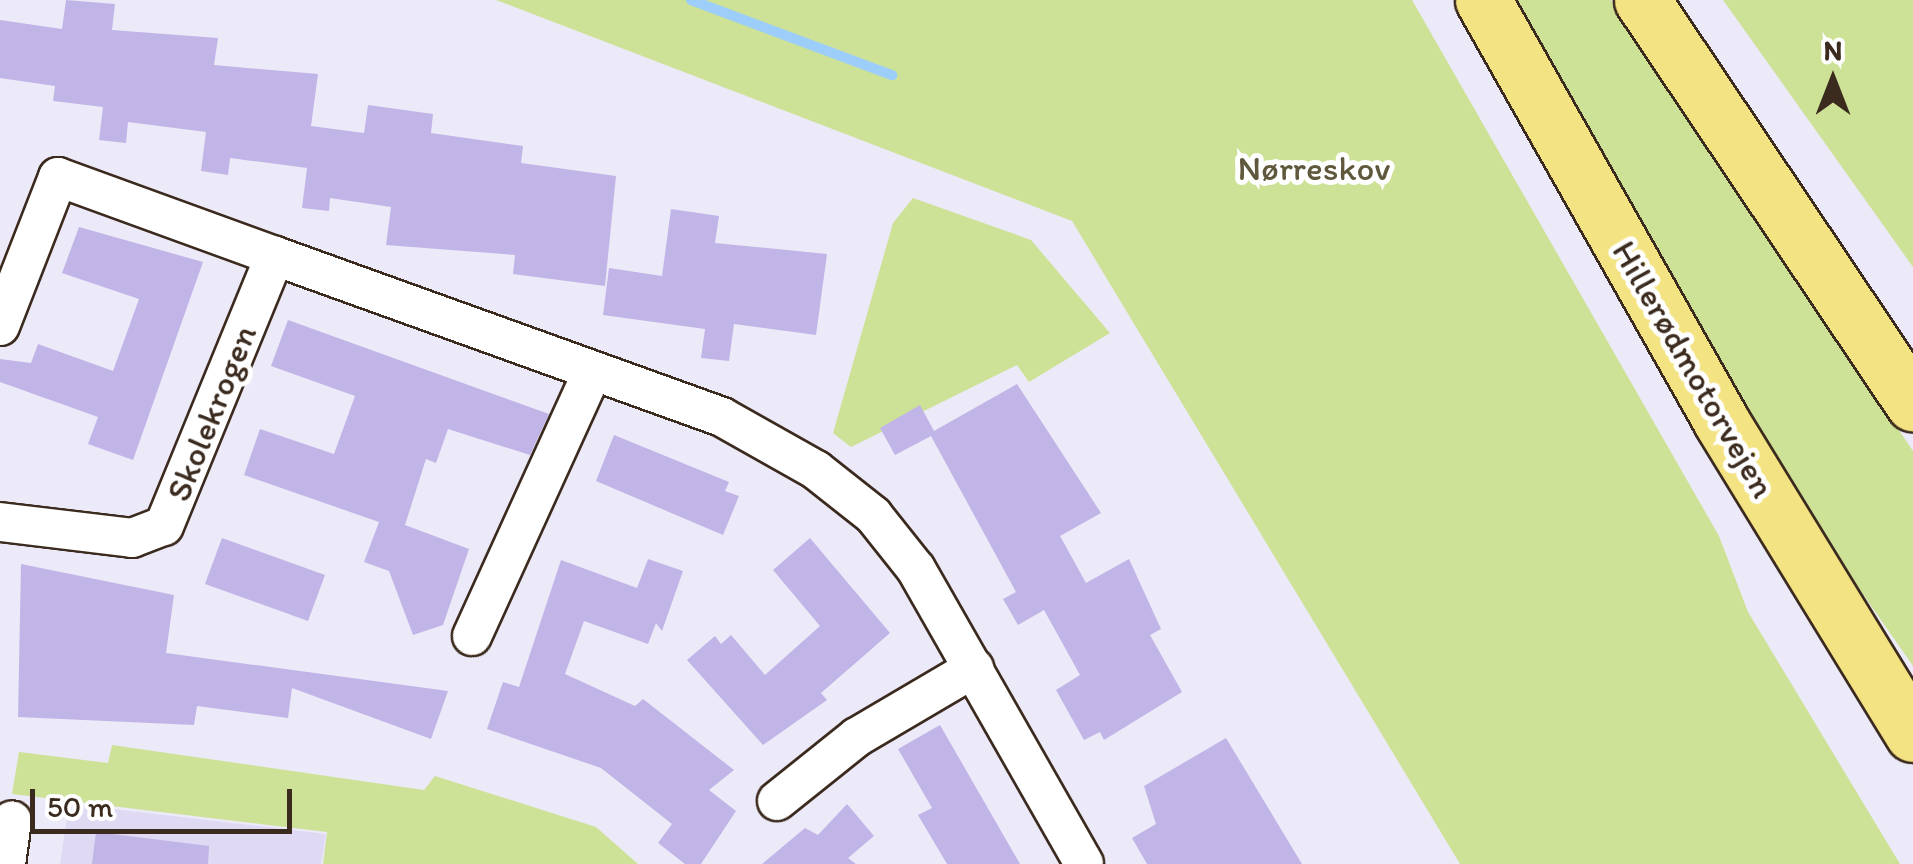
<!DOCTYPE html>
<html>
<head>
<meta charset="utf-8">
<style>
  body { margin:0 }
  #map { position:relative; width:1913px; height:864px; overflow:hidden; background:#ece9f8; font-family:Itim,sans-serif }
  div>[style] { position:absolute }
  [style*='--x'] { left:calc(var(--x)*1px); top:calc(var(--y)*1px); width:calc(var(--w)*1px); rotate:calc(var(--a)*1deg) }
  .built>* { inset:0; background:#dfd9f3 }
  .green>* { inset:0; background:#cee297 }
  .stream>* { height:10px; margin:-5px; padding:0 5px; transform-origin:5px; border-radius:5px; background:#9ccef9 }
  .building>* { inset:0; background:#c1b5e7 }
  .roads { filter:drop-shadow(2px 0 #3b2a1e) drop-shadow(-2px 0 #3b2a1e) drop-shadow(0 2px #3b2a1e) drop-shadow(0 -2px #3b2a1e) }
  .street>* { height:38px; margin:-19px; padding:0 19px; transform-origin:19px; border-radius:19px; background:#fff }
  .highway>* { height:55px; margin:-27.5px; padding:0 27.5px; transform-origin:27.5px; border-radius:27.5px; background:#f4e382 }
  span { translate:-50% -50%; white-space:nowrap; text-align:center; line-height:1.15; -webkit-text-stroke:10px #fff; paint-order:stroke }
  .park-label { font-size:35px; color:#60583c }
  .street-label { font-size:35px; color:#3b2a1e }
  .north { position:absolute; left:1783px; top:30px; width:100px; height:100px; -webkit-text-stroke:8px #fff; paint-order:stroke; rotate:0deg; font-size:28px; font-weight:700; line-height:40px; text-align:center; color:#3b2a1e }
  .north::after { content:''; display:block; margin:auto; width:35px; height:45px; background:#3b2a1e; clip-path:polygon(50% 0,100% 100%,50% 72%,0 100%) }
  .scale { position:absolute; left:30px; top:789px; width:262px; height:45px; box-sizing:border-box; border:5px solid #3b2a1e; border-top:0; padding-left:12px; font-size:30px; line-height:35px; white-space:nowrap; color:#3b2a1e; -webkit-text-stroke:8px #fff; paint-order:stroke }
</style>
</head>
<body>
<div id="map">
  <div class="built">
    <div style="clip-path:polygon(69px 804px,326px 834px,321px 864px,60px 864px)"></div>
  </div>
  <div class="green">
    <div style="clip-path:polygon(496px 0,1412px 0,1719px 536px,1748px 612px,1900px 864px,1460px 864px,1072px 221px)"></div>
    <div style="clip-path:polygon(1502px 0,1611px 0,1913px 451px,1913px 666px,1775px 468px)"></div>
    <div style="clip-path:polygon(1723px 0,1913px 0,1913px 267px)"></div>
    <div style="clip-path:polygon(913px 198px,1031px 240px,1110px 333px,1029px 382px,1017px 365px,851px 447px,833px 433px,893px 223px)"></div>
    <div style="clip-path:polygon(112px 745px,424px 790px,435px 776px,596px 827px,638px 864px,323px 864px,327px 832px,12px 794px,19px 752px,108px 763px)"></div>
  </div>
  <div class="stream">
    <div style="--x:691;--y:0;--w:215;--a:20.5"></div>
  </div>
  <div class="building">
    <div style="clip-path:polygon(66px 0,115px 4px,112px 30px,218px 38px,214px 65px,318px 74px,311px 126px,364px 133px,368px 105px,433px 114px,431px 133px,523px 146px,521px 163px,616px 176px,605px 286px,513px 274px,515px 255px,386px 245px,391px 207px,330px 198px,329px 211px,302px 208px,307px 168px,230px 158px,228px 175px,201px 171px,206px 132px,128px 122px,126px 143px,99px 140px,103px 107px,53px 101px,55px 86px,0 78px,0 20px,62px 29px)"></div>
    <div style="clip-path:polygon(671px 209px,719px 216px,715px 243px,827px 254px,816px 335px,734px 324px,729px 361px,701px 358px,705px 329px,603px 315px,609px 268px,662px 276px)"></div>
    <div style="clip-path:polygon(79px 227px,203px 262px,133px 460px,88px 444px,98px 417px,0 382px,0 359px,31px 363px,38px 344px,113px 371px,139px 299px,62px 273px)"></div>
    <div style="clip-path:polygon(288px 320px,549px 414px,530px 455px,448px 429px,436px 463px,426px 459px,405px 525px,469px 549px,443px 625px,413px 635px,389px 571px,364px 562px,379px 522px,244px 475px,260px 429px,334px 454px,355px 396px,271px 366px)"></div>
    <div style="clip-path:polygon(1017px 384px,1101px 513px,1060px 536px,1086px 583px,1129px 559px,1161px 629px,1150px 635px,1182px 692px,1104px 740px,1100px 732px,1084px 740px,1056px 690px,1080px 675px,1044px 610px,1018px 625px,1003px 599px,1016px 592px,931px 436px,895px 455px,880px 428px,920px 405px,934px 431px)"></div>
    <div style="clip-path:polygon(614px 435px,729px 482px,725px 491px,739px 496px,723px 535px,596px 481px)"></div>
    <div style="clip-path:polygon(222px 538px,325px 575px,308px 621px,205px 584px)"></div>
    <div style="clip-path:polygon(810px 538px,890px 633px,821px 693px,827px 700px,763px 745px,687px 660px,715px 636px,721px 644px,731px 635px,765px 675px,820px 626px,773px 570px)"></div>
    <div style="clip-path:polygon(648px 559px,683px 571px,662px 631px,656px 623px,648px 644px,584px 621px,565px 674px,635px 706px,643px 699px,734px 770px,709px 790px,736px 811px,701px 864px,685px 864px,658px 843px,672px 824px,601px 768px,487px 729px,503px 682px,519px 687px,561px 560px,637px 588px)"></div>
    <div style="clip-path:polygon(21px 564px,174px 595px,166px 653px,448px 691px,431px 739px,292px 688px,288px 718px,197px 706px,194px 725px,18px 717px)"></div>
    <div style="clip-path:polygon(940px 725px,1020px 864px,947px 864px,918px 815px,932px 808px,898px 749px)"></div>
    <div style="clip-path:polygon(1226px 738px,1302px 864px,1147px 864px,1132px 838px,1156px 824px,1144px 786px)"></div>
    <div style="clip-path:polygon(847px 804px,874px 836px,848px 858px,856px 864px,762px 864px,805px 828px,818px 835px)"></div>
    <div style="clip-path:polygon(96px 832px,209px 846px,208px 864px,92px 864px)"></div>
  </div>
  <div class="roads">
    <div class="street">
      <div style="--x:0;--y:326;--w:160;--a:-68.7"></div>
      <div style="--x:58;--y:177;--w:231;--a:20"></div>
      <div style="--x:0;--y:522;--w:133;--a:6.9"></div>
      <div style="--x:132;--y:538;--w:34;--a:-21"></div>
      <div style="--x:164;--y:526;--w:292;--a:-67.7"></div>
      <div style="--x:275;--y:256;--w:475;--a:19.8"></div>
      <div style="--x:722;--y:417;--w:108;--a:29.4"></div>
      <div style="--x:816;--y:470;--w:73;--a:38.3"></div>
      <div style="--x:873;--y:515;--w:69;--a:51.5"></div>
      <div style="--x:916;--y:569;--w:339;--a:60.3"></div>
      <div style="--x:472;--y:636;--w:291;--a:-65.5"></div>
      <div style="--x:777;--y:801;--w:102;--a:-38.7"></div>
      <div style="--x:857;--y:737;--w:136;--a:-30.5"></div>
      <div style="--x:6;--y:864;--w:44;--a:-82.2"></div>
    </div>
    <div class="highway">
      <div style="--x:1483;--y:0;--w:484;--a:60.5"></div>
      <div style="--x:1721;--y:421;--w:367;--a:58.5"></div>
      <div style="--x:1642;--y:0;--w:486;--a:56.1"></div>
    </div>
  </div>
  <div class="park-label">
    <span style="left:1314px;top:168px">Nørreskov</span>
  </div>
  <div class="street-label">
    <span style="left:1694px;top:369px;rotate:60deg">Hillerødmotorvejen</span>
    <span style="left:211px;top:413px;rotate:-68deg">Skolekrogen</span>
  </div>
  <div class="north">N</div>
  <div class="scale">50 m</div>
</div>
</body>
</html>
